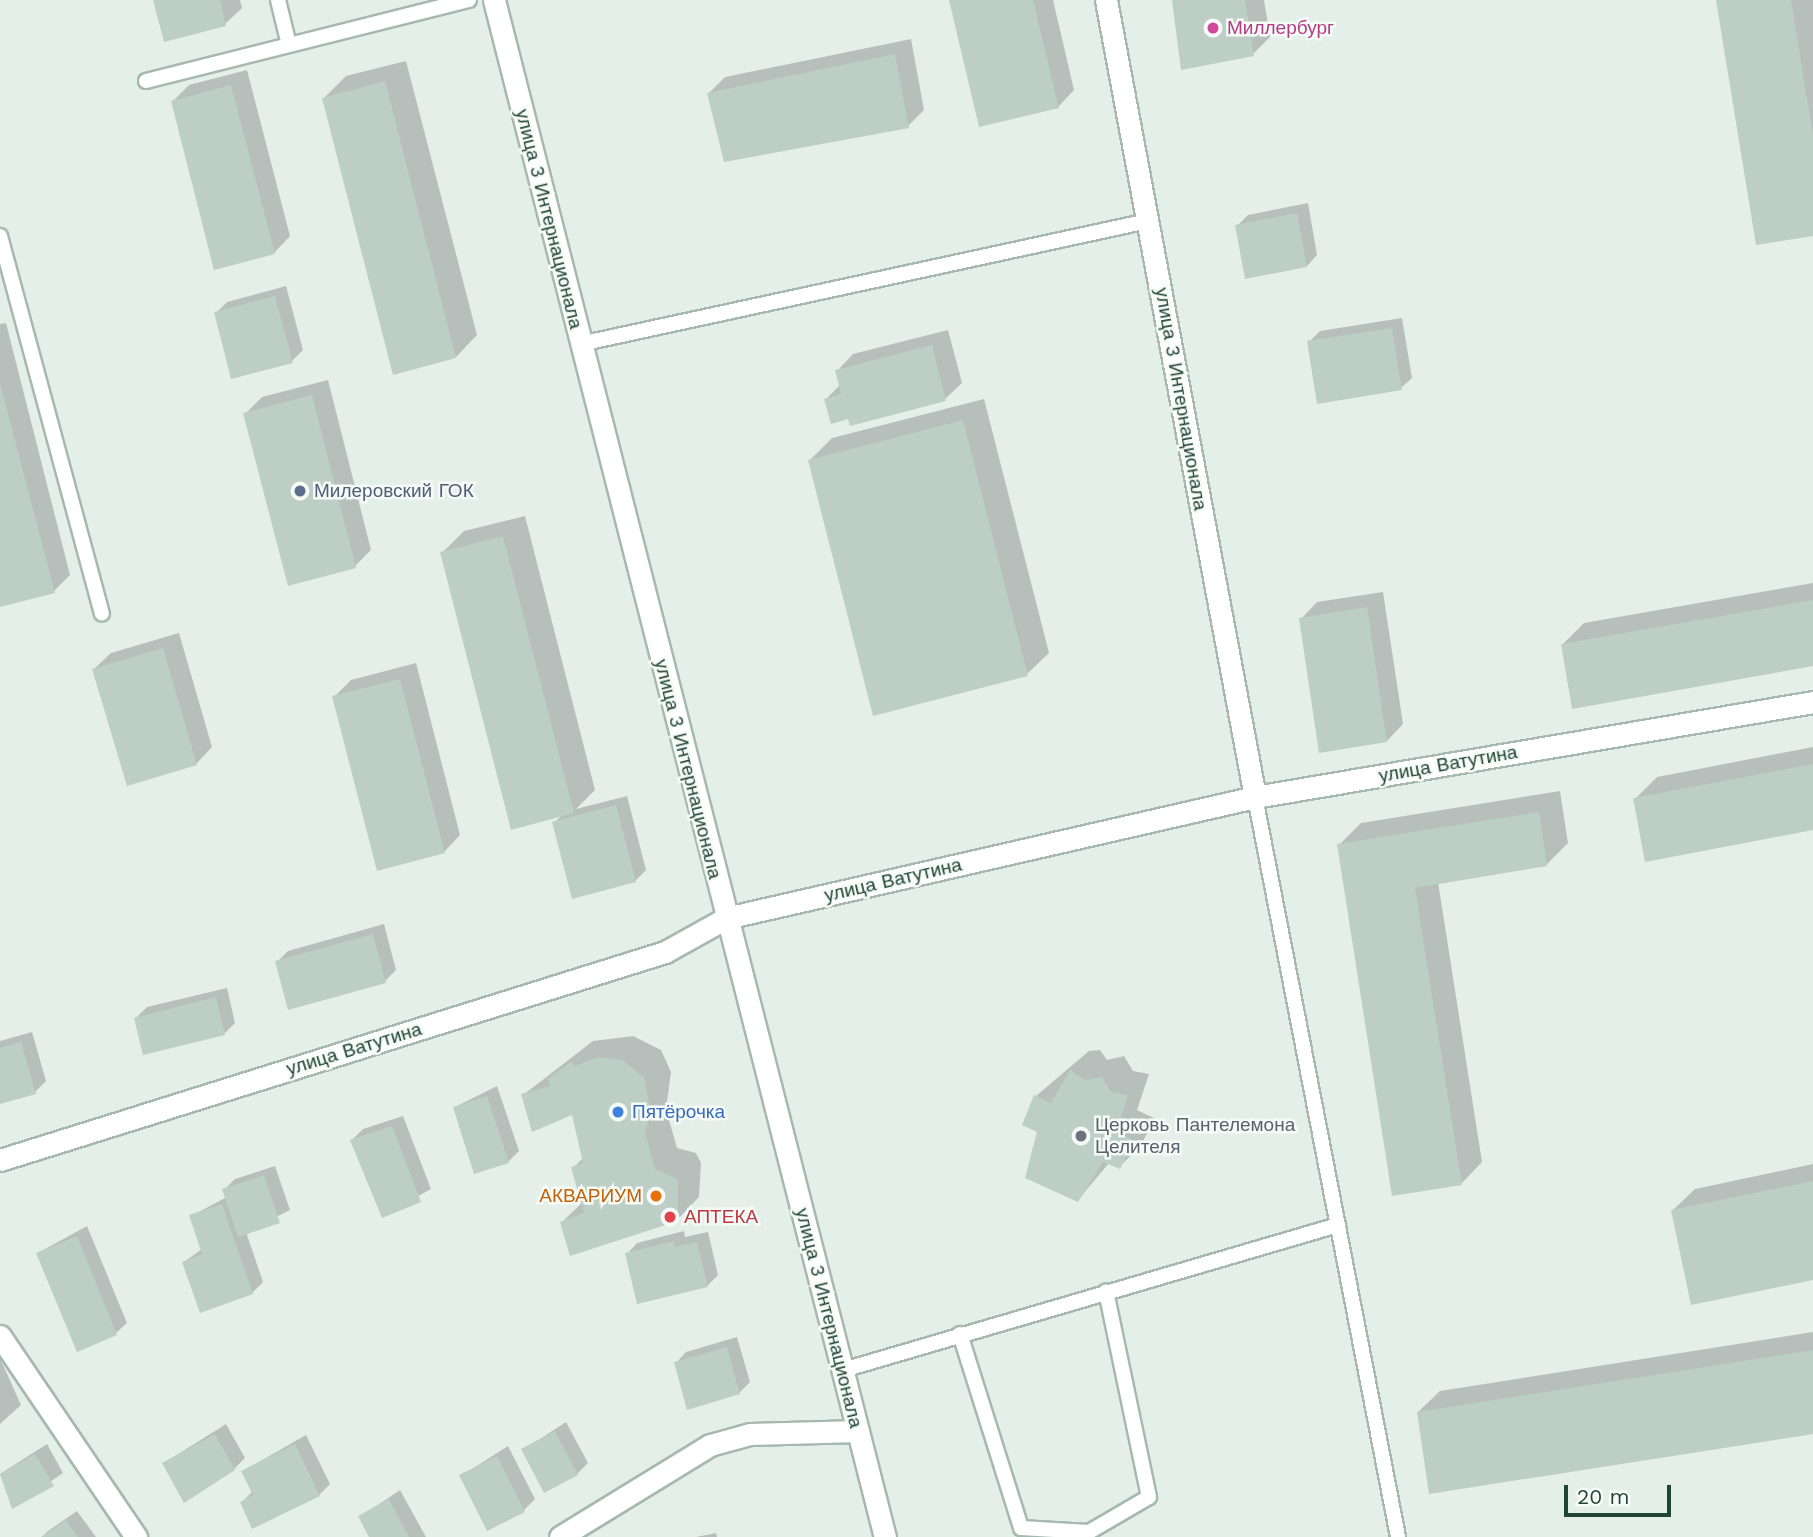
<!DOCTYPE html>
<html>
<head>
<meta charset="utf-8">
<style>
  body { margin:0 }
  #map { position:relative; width:1813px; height:1537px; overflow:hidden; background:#e4efea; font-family:"Work Sans",sans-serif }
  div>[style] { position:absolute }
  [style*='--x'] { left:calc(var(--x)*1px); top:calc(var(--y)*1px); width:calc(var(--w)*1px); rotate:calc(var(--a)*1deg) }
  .shadow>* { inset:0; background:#0003 }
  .building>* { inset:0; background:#bccec5 }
  .roads { filter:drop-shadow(2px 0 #a6b8b1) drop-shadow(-2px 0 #a6b8b1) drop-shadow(0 2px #a6b8b1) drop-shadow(0 -2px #a6b8b1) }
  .service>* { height:14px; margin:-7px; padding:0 7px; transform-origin:7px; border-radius:7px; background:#fff }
  .minor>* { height:21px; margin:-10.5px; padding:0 10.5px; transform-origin:10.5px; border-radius:10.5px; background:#fff }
  .secondary>* { height:21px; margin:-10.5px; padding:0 10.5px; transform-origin:10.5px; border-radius:10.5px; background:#fff }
  .dots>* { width:19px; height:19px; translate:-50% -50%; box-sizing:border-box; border:4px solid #f6fbf8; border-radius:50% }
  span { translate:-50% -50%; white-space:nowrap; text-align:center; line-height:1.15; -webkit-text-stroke:5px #f6fbf8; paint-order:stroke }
  .hotel-label { font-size:19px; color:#b23c85 }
  .left { translate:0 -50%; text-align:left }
  .street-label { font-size:19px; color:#214438 }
  .service-label { font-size:19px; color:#4e5e75 }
  .shop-label { font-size:19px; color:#366cbe }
  .worship-label { font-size:19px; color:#5b616d }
  .food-label { font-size:19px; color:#c56008 }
  .right { translate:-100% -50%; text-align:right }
  .health-label { font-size:19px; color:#be3a42 }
  .scale { position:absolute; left:1564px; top:1485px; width:107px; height:32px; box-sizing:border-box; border:4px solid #214438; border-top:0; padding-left:9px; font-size:21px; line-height:24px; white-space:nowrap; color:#214438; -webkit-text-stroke:5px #f6fbf8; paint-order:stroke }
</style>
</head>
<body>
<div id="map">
  <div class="shadow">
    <div style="clip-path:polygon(155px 0,240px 0,242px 8px,225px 24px)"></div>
    <div style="clip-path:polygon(951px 0,1053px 0,1074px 90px,1058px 107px)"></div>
    <div style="clip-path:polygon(1173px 0,1264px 0,1270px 37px,1253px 54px)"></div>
    <div style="clip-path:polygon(1718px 0,1813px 0,1813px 234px)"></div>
    <div style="clip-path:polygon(911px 39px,924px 110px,908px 126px,709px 93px,725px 77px)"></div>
    <div style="clip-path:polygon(406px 61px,477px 335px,456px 357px,324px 98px,346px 76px)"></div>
    <div style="clip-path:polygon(247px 70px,290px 236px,274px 253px,173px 101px,189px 85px)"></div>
    <div style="clip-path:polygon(1308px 203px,1317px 255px,1307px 266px,1237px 226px,1248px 215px)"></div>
    <div style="clip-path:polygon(286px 286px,303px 350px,292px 361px,216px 313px,227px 302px)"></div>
    <div style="clip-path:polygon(1402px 318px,1412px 378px,1401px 388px,1309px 342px,1320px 331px)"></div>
    <div style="clip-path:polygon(6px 323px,70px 575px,54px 591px,0 605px,0 324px)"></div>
    <div style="clip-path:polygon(948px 330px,962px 383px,945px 399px,849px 417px,826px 399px,840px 385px,837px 371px,853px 354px)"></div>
    <div style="clip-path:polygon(328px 380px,371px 550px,355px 566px,245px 414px,262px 397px)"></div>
    <div style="clip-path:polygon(984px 399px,1049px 653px,1027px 674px,810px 460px,832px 438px)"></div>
    <div style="clip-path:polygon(525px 516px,595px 790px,576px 809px,627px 796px,646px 870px,635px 881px,554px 823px,562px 815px,442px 553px,464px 531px)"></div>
    <div style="clip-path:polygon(1813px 583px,1813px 664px,1563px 644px,1584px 623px)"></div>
    <div style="clip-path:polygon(1383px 592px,1403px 724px,1387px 741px,1301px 619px,1317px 602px)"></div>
    <div style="clip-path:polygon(179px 633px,212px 747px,196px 764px,94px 669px,111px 653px)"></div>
    <div style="clip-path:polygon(416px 663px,460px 835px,444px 852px,334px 697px,351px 680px)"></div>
    <div style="clip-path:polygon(1813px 747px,1813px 828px,1635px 799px,1657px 777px)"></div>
    <div style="clip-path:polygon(1560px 791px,1568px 843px,1546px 865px,1438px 882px,1482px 1162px,1461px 1184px,1339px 845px,1361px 823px)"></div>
    <div style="clip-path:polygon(384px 924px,396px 970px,385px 981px,277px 962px,288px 951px)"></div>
    <div style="clip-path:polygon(227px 988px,235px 1023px,225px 1033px,136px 1018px,147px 1007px)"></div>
    <div style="clip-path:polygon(32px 1032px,46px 1081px,35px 1092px,0 1102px,0 1041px)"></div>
    <div style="clip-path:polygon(633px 1036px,661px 1050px,671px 1072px,666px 1109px,677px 1148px,696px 1153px,701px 1163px,699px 1197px,678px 1219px,562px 1222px,583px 1202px,573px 1168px,584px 1157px,573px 1113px,523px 1095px,593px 1041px)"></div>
    <div style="clip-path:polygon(1100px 1050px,1107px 1060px,1124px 1056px,1133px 1071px,1149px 1074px,1137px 1110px,1154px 1118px,1141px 1146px,1119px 1167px,1109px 1163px,1078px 1200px,1032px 1150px,1040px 1131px,1036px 1096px,1089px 1051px)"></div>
    <div style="clip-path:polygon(497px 1086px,519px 1151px,508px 1162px,455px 1107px)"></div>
    <div style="clip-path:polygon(403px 1116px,431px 1189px,383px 1215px,352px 1140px,363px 1129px)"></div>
    <div style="clip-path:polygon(1813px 1164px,1813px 1278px,1673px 1210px,1695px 1189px)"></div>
    <div style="clip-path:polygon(275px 1166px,290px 1210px,246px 1232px,263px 1282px,252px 1293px,184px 1262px,202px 1249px,191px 1216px,227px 1197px,224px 1190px,235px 1179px)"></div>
    <div style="clip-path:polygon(87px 1226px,127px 1323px,116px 1333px,38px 1253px)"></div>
    <div style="clip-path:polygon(684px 1231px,685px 1237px,708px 1232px,718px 1275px,707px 1286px,627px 1254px,637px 1243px)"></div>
    <div style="clip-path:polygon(1813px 1332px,1813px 1432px,1418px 1412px,1440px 1391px)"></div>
    <div style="clip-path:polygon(737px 1337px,750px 1382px,739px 1393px,676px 1363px,686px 1352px)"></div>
    <div style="clip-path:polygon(0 1358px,21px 1405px,0 1424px)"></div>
    <div style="clip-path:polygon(566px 1422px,588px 1463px,577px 1474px,523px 1450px)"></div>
    <div style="clip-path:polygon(226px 1424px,245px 1458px,234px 1469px,164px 1463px)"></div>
    <div style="clip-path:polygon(306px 1435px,330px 1484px,319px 1495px,242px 1502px,253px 1491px,243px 1471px)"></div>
    <div style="clip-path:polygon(47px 1444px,63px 1473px,13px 1507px,0 1474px)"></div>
    <div style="clip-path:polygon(508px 1446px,535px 1499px,524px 1510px,461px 1476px)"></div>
    <div style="clip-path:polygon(400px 1490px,426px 1537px,371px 1537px,360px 1517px)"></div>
    <div style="clip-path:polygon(77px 1511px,96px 1537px,42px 1537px,48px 1531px)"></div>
    <div style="clip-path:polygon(716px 1533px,717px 1537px,696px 1537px)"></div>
  </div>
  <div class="building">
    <div style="clip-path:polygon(153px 0,220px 0,226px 26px,164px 42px)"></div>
    <div style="clip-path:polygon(949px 0,1033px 0,1059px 108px,979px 127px)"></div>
    <div style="clip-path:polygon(1172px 0,1245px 0,1254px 56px,1181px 70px)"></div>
    <div style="clip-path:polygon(1716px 0,1791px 0,1813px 135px,1813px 236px,1756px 245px)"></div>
    <div style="clip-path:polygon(895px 54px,909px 128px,724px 162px,707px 93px)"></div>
    <div style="clip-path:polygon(385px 81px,456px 358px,393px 375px,322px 98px)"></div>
    <div style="clip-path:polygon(231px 85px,275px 254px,214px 270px,171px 101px)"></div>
    <div style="clip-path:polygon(1297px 213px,1307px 267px,1245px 279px,1235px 225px)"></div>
    <div style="clip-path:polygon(275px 296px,293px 363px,231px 379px,214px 312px)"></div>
    <div style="clip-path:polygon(1392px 328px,1402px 390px,1317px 404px,1307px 341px)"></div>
    <div style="clip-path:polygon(932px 345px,946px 401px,850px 426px,848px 419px,831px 424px,824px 399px,841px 394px,835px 370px)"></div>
    <div style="clip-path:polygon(0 383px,55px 593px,0 607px)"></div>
    <div style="clip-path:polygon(312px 395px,356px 568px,288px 586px,243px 413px)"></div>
    <div style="clip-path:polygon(963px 420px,1028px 676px,873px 716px,808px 460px)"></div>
    <div style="clip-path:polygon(503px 536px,574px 813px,511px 830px,440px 552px)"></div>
    <div style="clip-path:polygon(1813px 600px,1813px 666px,1572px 709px,1561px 644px)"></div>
    <div style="clip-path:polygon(1367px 607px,1387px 742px,1319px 753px,1299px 618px)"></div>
    <div style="clip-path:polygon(163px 648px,197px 765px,127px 786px,92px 669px)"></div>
    <div style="clip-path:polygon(400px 679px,445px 853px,377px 871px,332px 696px)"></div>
    <div style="clip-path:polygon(1813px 764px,1813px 830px,1645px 862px,1633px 798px)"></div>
    <div style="clip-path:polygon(616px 805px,636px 882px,572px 899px,552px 822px)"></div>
    <div style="clip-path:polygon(1539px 812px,1547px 866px,1415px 888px,1462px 1185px,1392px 1196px,1337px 844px)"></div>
    <div style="clip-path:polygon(373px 934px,386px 983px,288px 1010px,275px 961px)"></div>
    <div style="clip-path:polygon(216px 997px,225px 1035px,143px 1055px,134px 1018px)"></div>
    <div style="clip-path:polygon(21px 1042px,36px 1094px,0 1104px,0 1048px)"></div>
    <div style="clip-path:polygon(598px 1057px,623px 1060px,644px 1078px,651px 1111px,645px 1132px,655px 1169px,678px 1179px,678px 1221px,570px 1256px,560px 1222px,584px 1213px,571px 1167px,583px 1163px,572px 1115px,532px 1132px,521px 1094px,550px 1086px,548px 1079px,571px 1062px,575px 1066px)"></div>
    <div style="clip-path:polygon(1070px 1070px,1085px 1080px,1102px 1077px,1111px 1092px,1128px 1095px,1117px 1132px,1133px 1140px,1120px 1169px,1103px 1162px,1078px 1202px,1025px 1178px,1037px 1132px,1022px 1125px,1034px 1095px,1051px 1103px)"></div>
    <div style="clip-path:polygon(487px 1096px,509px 1163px,474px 1174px,453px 1107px)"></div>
    <div style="clip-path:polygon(392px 1126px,421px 1202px,382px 1218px,350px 1140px)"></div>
    <div style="clip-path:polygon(264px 1175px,280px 1223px,238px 1237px,222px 1189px)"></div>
    <div style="clip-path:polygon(1813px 1181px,1813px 1280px,1691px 1305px,1671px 1210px)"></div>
    <div style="clip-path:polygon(222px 1204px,253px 1294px,200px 1313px,182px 1262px,202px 1254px,189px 1215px)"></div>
    <div style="clip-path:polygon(77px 1236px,117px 1335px,77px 1352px,36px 1253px)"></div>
    <div style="clip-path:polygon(674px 1241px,675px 1247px,697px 1242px,708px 1287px,637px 1304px,625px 1253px)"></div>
    <div style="clip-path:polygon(727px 1347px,740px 1394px,687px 1410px,674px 1362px)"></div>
    <div style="clip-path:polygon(1813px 1350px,1813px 1434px,1429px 1494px,1417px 1412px)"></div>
    <div style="clip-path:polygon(555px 1431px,578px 1475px,544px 1493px,521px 1449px)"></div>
    <div style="clip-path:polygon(215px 1434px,235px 1470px,184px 1503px,162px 1463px)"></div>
    <div style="clip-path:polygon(295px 1444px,320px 1496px,252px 1529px,240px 1502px,253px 1495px,241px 1471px)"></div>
    <div style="clip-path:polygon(35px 1454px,54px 1486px,12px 1509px,0 1474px)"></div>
    <div style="clip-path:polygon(497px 1456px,525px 1512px,487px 1531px,459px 1475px)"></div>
    <div style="clip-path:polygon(389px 1499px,409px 1537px,369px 1537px,358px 1516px)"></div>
    <div style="clip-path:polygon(66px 1520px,78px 1537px,41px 1537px)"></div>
  </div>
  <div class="roads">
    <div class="service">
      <div style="--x:278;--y:0;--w:46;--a:76.3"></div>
      <div style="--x:146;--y:81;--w:333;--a:-14.1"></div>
      <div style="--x:0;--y:236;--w:391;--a:74.9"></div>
      <div style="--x:580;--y:344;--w:581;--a:-12.22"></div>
      <div style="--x:1255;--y:797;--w:754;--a:79.06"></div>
      <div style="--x:960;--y:1334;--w:203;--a:72.5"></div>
      <div style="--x:1021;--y:1528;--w:68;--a:3.4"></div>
      <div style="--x:1089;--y:1532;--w:69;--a:-30.3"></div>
      <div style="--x:1149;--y:1497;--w:210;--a:-101.8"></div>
      <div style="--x:843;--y:1370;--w:516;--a:-16.33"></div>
    </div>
    <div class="minor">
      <div style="--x:1106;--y:0;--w:811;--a:79.41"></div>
      <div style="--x:726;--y:918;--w:543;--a:-12.88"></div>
      <div style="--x:1255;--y:797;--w:566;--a:-9.66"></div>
      <div style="--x:0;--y:1336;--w:243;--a:55.9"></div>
      <div style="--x:560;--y:1537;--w:176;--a:-31.5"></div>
      <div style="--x:710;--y:1445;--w:41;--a:-15.4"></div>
      <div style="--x:750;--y:1434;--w:108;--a:-1.6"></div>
    </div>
    <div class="secondary">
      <div style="--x:494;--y:0;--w:1586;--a:75.73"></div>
      <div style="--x:0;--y:1160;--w:697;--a:-17.37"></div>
      <div style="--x:665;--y:952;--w:70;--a:-29.1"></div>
    </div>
  </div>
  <div class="dots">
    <div style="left:1213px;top:28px;background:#d1479c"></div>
    <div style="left:300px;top:491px;background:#5c6f8a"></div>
    <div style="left:618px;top:1112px;background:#3f7fe0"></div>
    <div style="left:1081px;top:1136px;background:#6b7280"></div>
    <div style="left:656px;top:1196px;background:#e8710a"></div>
    <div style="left:670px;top:1217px;background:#e0444e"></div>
  </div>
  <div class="hotel-label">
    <span class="left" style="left:1227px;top:28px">Миллербург</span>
  </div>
  <div class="street-label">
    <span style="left:549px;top:219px;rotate:76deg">улица 3 Интернационала</span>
    <span style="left:1181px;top:399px;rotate:80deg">улица 3 Интернационала</span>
    <span style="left:1448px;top:764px;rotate:-10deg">улица Ватутина</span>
    <span style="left:688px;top:769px;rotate:76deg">улица 3 Интернационала</span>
    <span style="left:893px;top:880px;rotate:-13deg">улица Ватутина</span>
    <span style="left:354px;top:1049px;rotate:-17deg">улица Ватутина</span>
    <span style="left:829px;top:1318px;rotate:76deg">улица 3 Интернационала</span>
  </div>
  <div class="service-label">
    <span class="left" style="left:314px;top:491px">Милеровский ГОК</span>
  </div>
  <div class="shop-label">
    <span class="left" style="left:632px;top:1112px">Пятёрочка</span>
  </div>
  <div class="worship-label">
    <span class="left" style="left:1095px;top:1136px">Церковь Пантелемона<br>Целителя</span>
  </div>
  <div class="food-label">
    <span class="right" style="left:642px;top:1196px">АКВАРИУМ</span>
  </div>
  <div class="health-label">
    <span class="left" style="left:684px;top:1217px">АПТЕКА</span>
  </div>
  <div class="scale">20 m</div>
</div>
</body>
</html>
